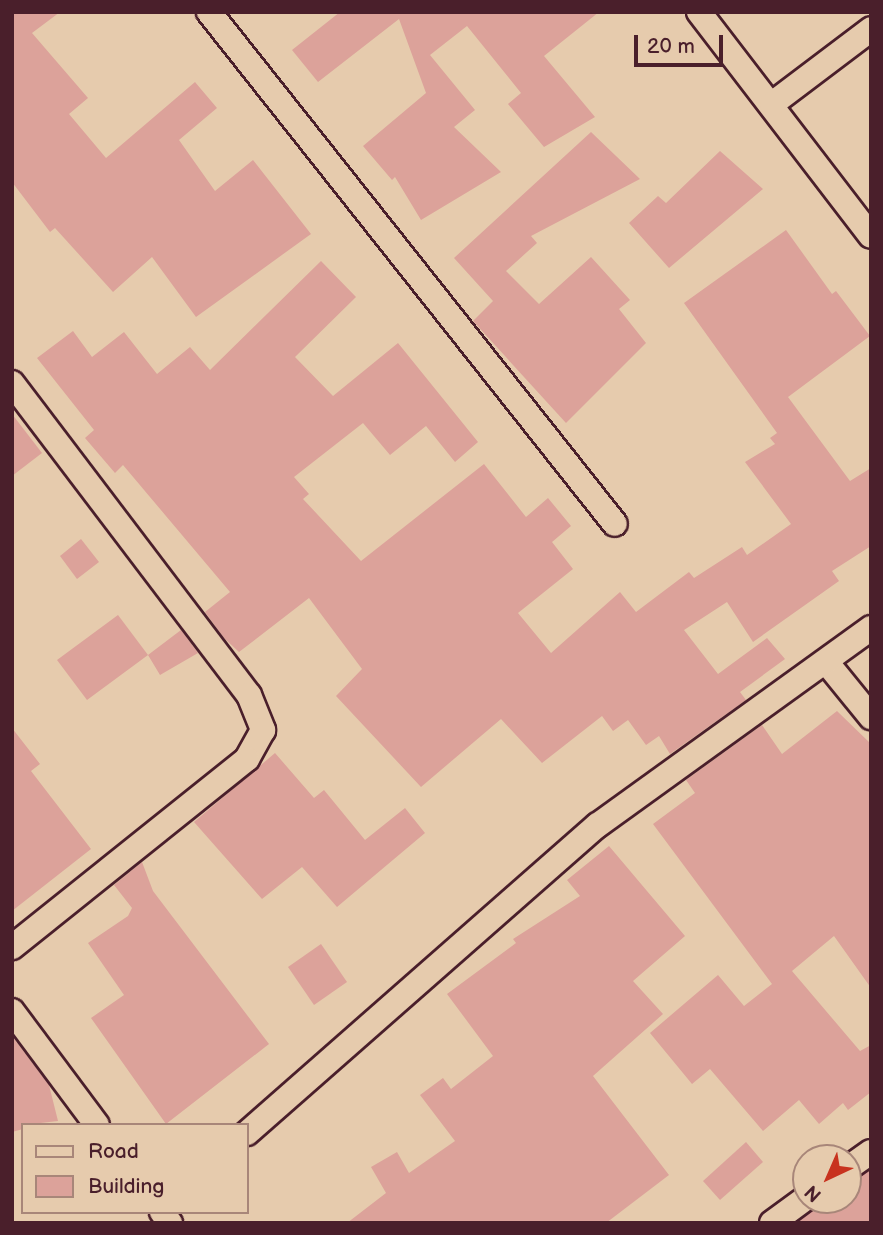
<!DOCTYPE html>
<html>
<head>
<meta charset="utf-8">
<style>
  body { margin:0 }
  #map { position:relative; width:883px; height:1235px; overflow:hidden; background:#e6cbad; font-family:"Balsamiq Sans",sans-serif }
  div>[style] { position:absolute }
  [style*='--x'] { left:calc(var(--x)*1px); top:calc(var(--y)*1px); width:calc(var(--w)*1px); rotate:calc(var(--a)*1deg) }
  .building>* { inset:0; background:#dca29a }
  .roads { filter:drop-shadow(2px 0 #4a1f2b) drop-shadow(-2px 0 #4a1f2b) drop-shadow(0 2px #4a1f2b) drop-shadow(0 -2px #4a1f2b) }
  .minor>* { height:24px; margin:-12px; padding:0 12px; transform-origin:12px; border-radius:12px; background:#e6cbad }
  span { translate:-50% -50%; white-space:nowrap; text-align:center; line-height:1.15; -webkit-text-stroke:5px #e6cbad; paint-order:stroke }
  .frame { position:absolute; inset:0; border:14px solid #4a1f2b; pointer-events:none }
  .legend { position:absolute; left:21px; top:1123px; width:228px; height:91px; box-sizing:border-box; background:#e6cbad; border:2px solid #a88679; margin:0; padding:9px 12px; list-style:none; font-size:21px; color:#4a1f2b }
  .legend li { display:flex; align-items:center; gap:14px; height:35px }
  .legend b { width:35px; border:2px solid #a88679 }
  .north { position:absolute; left:792px; top:1144px; width:70px; height:70px; box-sizing:border-box; background:#e6cbad; border:2px solid #a88679; border-radius:50%; rotate:224deg; font-size:19px; font-weight:700; line-height:28px; text-align:center; color:#4a1f2b }
  .north::after { content:''; display:block; margin:auto; width:24px; height:32px; background:#c8321e; clip-path:polygon(50% 0,100% 100%,50% 72%,0 100%) }
  .scale { position:absolute; left:634px; top:35px; width:89px; height:32px; box-sizing:border-box; border:4px solid #4a1f2b; border-top:0; padding-left:9px; font-size:21px; line-height:24px; white-space:nowrap; color:#4a1f2b; -webkit-text-stroke:5px #e6cbad; paint-order:stroke }
</style>
</head>
<body>
<div id="map">
  <div class="building">
    <div style="clip-path:polygon(12px 12px,60px 12px,32px 33px,88px 98px,69px 114px,106px 158px,195px 82px,217px 108px,179px 140px,215px 191px,253px 160px,311px 234px,196px 317px,152px 257px,113px 292px,55px 228px,50px 232px,12px 182px)"></div>
    <div style="clip-path:polygon(340px 12px,599px 12px,544px 56px,595px 117px,544px 147px,508px 104px,521px 93px,467px 26px,430px 55px,475px 110px,454px 127px,501px 172px,421px 220px,395px 177px,392px 180px,363px 146px,426px 93px,399px 19px,318px 82px,292px 50px)"></div>
    <div style="clip-path:polygon(591px 132px,640px 179px,531px 236px,537px 243px,506px 271px,539px 304px,591px 257px,630px 300px,619px 309px,646px 343px,566px 423px,473px 321px,493px 301px,454px 258px)"></div>
    <div style="clip-path:polygon(720px 151px,763px 189px,669px 268px,629px 223px,658px 196px,666px 203px)"></div>
    <div style="clip-path:polygon(786px 230px,832px 294px,836px 291px,870px 336px,788px 397px,850px 481px,871px 468px,871px 546px,832px 571px,839px 581px,753px 642px,727px 602px,684px 630px,718px 674px,767px 638px,785px 659px,740px 692px,746px 700px,670px 754px,659px 736px,646px 745px,628px 720px,613px 731px,602px 716px,542px 763px,501px 719px,421px 787px,336px 696px,362px 669px,309px 598px,239px 652px,224px 638px,205px 612px,230px 592px,123px 465px,115px 473px,85px 438px,94px 430px,37px 358px,73px 331px,92px 357px,124px 332px,157px 374px,190px 347px,210px 370px,321px 261px,356px 297px,295px 357px,333px 396px,398px 343px,478px 442px,455px 462px,426px 426px,390px 455px,363px 423px,294px 477px,309px 494px,303px 499px,361px 561px,484px 464px,526px 517px,548px 498px,571px 526px,552px 542px,573px 569px,518px 613px,551px 653px,620px 592px,636px 612px,689px 572px,694px 578px,742px 547px,747px 555px,791px 524px,745px 462px,775px 444px,770px 438px,777px 433px,684px 303px)"></div>
    <div style="clip-path:polygon(12px 414px,42px 453px,12px 476px)"></div>
    <div style="clip-path:polygon(81px 539px,99px 562px,77px 579px,60px 556px)"></div>
    <div style="clip-path:polygon(118px 615px,148px 655px,181px 630px,198px 653px,160px 675px,148px 655px,87px 700px,57px 660px)"></div>
    <div style="clip-path:polygon(837px 711px,871px 744px,871px 988px,834px 936px,792px 971px,860px 1051px,871px 1045px,871px 1092px,848px 1110px,843px 1103px,819px 1124px,799px 1100px,763px 1131px,710px 1069px,692px 1084px,650px 1033px,718px 975px,744px 1006px,772px 984px,653px 824px,695px 793px,686px 780px,762px 725px,782px 754px)"></div>
    <div style="clip-path:polygon(12px 728px,40px 764px,31px 771px,91px 849px,12px 911px)"></div>
    <div style="clip-path:polygon(275px 753px,314px 798px,324px 790px,365px 840px,405px 808px,425px 833px,337px 907px,302px 867px,262px 899px,194px 822px)"></div>
    <div style="clip-path:polygon(609px 846px,685px 936px,633px 981px,663px 1014px,593px 1076px,669px 1175px,606px 1223px,347px 1223px,386px 1193px,371px 1167px,397px 1152px,409px 1173px,455px 1141px,420px 1095px,443px 1078px,451px 1089px,493px 1056px,447px 994px,516px 943px,513px 939px,580px 896px,567px 880px)"></div>
    <div style="clip-path:polygon(142px 862px,153px 891px,269px 1044px,166px 1124px,91px 1018px,124px 995px,88px 943px,128px 916px,132px 908px,114px 885px)"></div>
    <div style="clip-path:polygon(321px 944px,347px 982px,314px 1005px,288px 967px)"></div>
    <div style="clip-path:polygon(12px 1036px,49px 1085px,58px 1121px,23px 1125px,23px 1129px,12px 1132px)"></div>
    <div style="clip-path:polygon(746px 1142px,763px 1162px,720px 1200px,703px 1181px)"></div>
    <div style="clip-path:polygon(871px 1170px,871px 1223px,797px 1223px,824px 1200px,848px 1200px,848px 1183px)"></div>
  </div>
  <div class="roads">
    <div class="minor">
      <div style="--x:209;--y:12;--w:653;--a:51.59"></div>
      <div style="--x:699;--y:12;--w:282;--a:52.5"></div>
      <div style="--x:772;--y:104;--w:124;--a:-37.1"></div>
      <div style="--x:12;--y:383;--w:392;--a:52.8"></div>
      <div style="--x:249;--y:695;--w:38;--a:68"></div>
      <div style="--x:263;--y:730;--w:33;--a:119"></div>
      <div style="--x:247;--y:759;--w:301;--a:141.3"></div>
      <div style="--x:827;--y:663;--w:70;--a:50.8"></div>
      <div style="--x:12;--y:1011;--w:142;--a:53.3"></div>
      <div style="--x:247;--y:1133;--w:467;--a:-41.3"></div>
      <div style="--x:598;--y:825;--w:337;--a:-35.8"></div>
      <div style="--x:848;--y:1168;--w:28;--a:-35"></div>
      <div style="--x:162;--y:1212;--w:14;--a:54"></div>
      <div style="--x:772;--y:1223;--w:42;--a:-36.3"></div>
    </div>
  </div>
  <div class="frame"></div>
  <ul class="legend">
  <li><b style="height:9px;background:#e6cbad"></b>Road</li>
  <li><b style="height:19px;background:#dca29a"></b>Building</li>
  </ul>
  <div class="north">N</div>
  <div class="scale">20 m</div>
</div>
</body>
</html>
